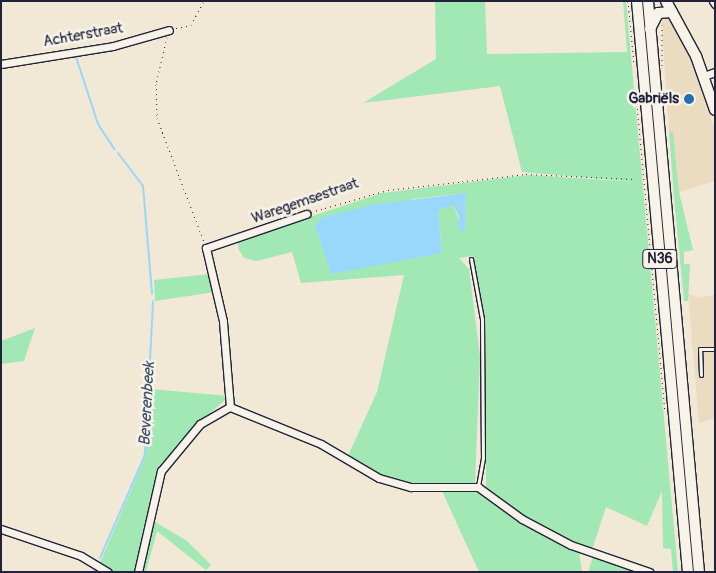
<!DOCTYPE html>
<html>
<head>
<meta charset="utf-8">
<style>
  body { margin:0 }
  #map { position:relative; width:716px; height:573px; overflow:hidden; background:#f1e8d6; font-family:Pangolin,sans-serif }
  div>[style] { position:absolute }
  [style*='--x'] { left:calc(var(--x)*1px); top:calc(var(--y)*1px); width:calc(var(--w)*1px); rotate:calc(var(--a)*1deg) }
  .built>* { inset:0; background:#eadbc1 }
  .green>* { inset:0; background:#a1e8b4 }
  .water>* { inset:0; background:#9ad8fb }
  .stream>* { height:2px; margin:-1px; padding:0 1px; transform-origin:1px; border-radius:1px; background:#9ad8fb }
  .path>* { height:1px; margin-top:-0.5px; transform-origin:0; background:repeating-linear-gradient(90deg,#22223b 0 1px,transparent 0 5px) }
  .roads { filter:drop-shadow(1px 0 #22223b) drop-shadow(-1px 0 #22223b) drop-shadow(0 1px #22223b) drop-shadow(0 -1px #22223b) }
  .lane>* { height:3px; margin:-1.5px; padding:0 1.5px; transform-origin:1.5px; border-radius:1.5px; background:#f7f3e8 }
  .street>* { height:7px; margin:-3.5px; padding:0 3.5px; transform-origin:3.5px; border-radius:3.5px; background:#f7f3e8 }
  .secondary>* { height:10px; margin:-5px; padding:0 5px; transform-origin:5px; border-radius:5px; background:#f7f3e8 }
  .primary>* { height:10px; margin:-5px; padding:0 5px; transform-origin:5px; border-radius:5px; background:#f7f3e8 }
  .dots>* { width:14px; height:14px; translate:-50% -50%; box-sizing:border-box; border:2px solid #f7f3e8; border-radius:50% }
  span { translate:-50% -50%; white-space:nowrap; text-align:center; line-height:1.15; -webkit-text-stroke:5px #f7f3e8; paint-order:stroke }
  .shield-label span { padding:1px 4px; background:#f7f3e8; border:1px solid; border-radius:4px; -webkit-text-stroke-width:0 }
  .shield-label { font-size:14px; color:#22223b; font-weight:700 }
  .street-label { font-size:15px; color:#22223b }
  .poi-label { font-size:15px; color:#22223b; font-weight:700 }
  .right { translate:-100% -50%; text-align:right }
  .water-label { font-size:16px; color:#40506b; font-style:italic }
  .frame { position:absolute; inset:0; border:2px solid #22223b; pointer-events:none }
</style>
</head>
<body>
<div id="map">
  <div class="built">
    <div style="clip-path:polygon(661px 15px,670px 15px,689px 47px,715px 130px,715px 181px,679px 192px,673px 131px,669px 132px)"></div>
    <div style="clip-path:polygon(688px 294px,701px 298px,715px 294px,715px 418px,699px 423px)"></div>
  </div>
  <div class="green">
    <div style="clip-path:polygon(evenodd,435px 1px,485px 1px,487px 54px,627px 52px,623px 1px,626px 1px,678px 572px,673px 572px,671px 549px,663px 548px,662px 491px,647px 526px,606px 507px,591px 553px,528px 521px,486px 489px,486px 347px,473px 256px,459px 258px,469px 269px,480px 357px,475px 483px,426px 485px,389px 479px,347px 458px,377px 392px,404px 275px,301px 283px,292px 252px,257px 261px,244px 258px,239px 250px,237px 241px,382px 193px,529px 175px,638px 182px,522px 172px,500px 86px,363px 103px,436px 59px,435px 1px,466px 193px,465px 233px,453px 205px,438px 210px,442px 253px,331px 273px,315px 226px,414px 199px,466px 193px)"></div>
    <div style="clip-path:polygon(673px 131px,679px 192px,693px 250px,684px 252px,684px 264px,690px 264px,688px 301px,684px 301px,674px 197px,669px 132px)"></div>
    <div style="clip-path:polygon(210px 274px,215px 292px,155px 301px,154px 280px)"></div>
    <div style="clip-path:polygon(35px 328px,24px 361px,1px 364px,1px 341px)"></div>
    <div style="clip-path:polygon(150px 389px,229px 396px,179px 442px,157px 473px,137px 572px,111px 572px,100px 563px,143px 462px)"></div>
    <div style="clip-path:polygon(441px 489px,478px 491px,535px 530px,579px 551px,582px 572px,479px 572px)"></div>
    <div style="clip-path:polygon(152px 520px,187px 541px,211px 565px,206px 570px,157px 531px,146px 572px,140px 572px)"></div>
    <div style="clip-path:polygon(593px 557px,605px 562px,638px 572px,588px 572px)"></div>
  </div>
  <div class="water">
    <div style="clip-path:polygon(466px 193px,465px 233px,458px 229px,459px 216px,453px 205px,438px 210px,442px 253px,331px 274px,315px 226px,321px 218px,371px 205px)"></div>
  </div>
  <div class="stream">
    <div style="--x:76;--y:57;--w:71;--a:71.8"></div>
    <div style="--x:98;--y:124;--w:30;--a:57"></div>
    <div style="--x:118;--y:153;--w:41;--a:52.9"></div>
    <div style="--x:143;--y:186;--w:108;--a:85.2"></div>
    <div style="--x:100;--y:558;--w:112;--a:-66.4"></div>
    <div style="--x:145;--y:455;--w:154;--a:-87"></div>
    <div style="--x:94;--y:572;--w:2;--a:-90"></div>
  </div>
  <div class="path">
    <div style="--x:628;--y:1;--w:64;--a:84.6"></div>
    <div style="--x:662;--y:25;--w:41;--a:90"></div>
    <div style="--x:176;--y:28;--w:15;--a:-11"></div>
    <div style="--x:191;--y:25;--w:27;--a:-62"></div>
    <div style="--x:167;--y:37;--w:48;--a:103.2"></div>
    <div style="--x:156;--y:84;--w:34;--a:88"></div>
    <div style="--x:157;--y:118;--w:133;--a:69.2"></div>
    <div style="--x:636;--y:94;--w:318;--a:84.8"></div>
    <div style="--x:311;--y:212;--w:80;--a:-15.9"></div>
    <div style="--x:388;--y:190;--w:139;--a:-6.6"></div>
    <div style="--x:526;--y:174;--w:108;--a:2.7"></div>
  </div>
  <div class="roads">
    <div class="lane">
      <div style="--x:471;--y:259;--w:61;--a:79.6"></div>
      <div style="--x:482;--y:319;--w:139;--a:89.6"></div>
      <div style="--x:483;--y:458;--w:29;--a:100"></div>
      <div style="--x:701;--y:375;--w:26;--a:-92"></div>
      <div style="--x:700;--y:349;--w:15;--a:0"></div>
    </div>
    <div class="street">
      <div style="--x:713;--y:1;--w:4;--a:56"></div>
      <div style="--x:1;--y:64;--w:113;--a:-9.1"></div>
      <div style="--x:113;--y:46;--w:58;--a:-15.9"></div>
      <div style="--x:704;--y:76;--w:12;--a:-20"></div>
      <div style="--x:230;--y:407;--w:86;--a:-94.7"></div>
      <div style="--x:223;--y:321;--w:75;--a:-103.1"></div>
      <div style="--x:206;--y:248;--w:106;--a:-18.8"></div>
      <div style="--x:1;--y:529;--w:84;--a:18.6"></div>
      <div style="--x:81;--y:556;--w:31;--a:31"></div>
      <div style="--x:138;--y:572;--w:104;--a:-77.2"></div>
      <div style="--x:161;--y:471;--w:61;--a:-50.3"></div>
      <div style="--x:200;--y:424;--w:34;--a:-30"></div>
      <div style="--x:230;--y:407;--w:98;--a:22.1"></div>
      <div style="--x:321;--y:444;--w:67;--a:30.4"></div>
      <div style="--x:379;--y:478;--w:33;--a:16"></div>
      <div style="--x:411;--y:487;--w:67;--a:0"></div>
      <div style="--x:478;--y:487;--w:54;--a:36"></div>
      <div style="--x:522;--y:519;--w:55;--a:28"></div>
      <div style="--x:571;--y:545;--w:83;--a:19.1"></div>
    </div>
    <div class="secondary">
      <div style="--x:666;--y:1;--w:63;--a:61.4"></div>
      <div style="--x:696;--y:56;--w:57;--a:70.6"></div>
      <div style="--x:650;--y:29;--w:18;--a:-63"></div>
      <div style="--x:658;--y:13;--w:14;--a:-4"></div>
    </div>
    <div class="primary">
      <div style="--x:637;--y:1;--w:573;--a:84.9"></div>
      <div style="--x:648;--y:1;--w:573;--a:84.9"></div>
    </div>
  </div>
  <div class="dots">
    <div style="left:689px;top:99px;background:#1f6fb2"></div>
  </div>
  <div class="shield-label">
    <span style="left:660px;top:259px">N36</span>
  </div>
  <div class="street-label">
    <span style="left:83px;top:35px;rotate:-10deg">Achterstraat</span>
    <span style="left:305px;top:201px;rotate:-19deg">Waregemsestraat</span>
  </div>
  <div class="poi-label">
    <span class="right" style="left:679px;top:99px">Gabriëls</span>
  </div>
  <div class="water-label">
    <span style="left:147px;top:404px;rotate:-87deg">Beverenbeek</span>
  </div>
  <div class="frame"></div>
</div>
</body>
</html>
